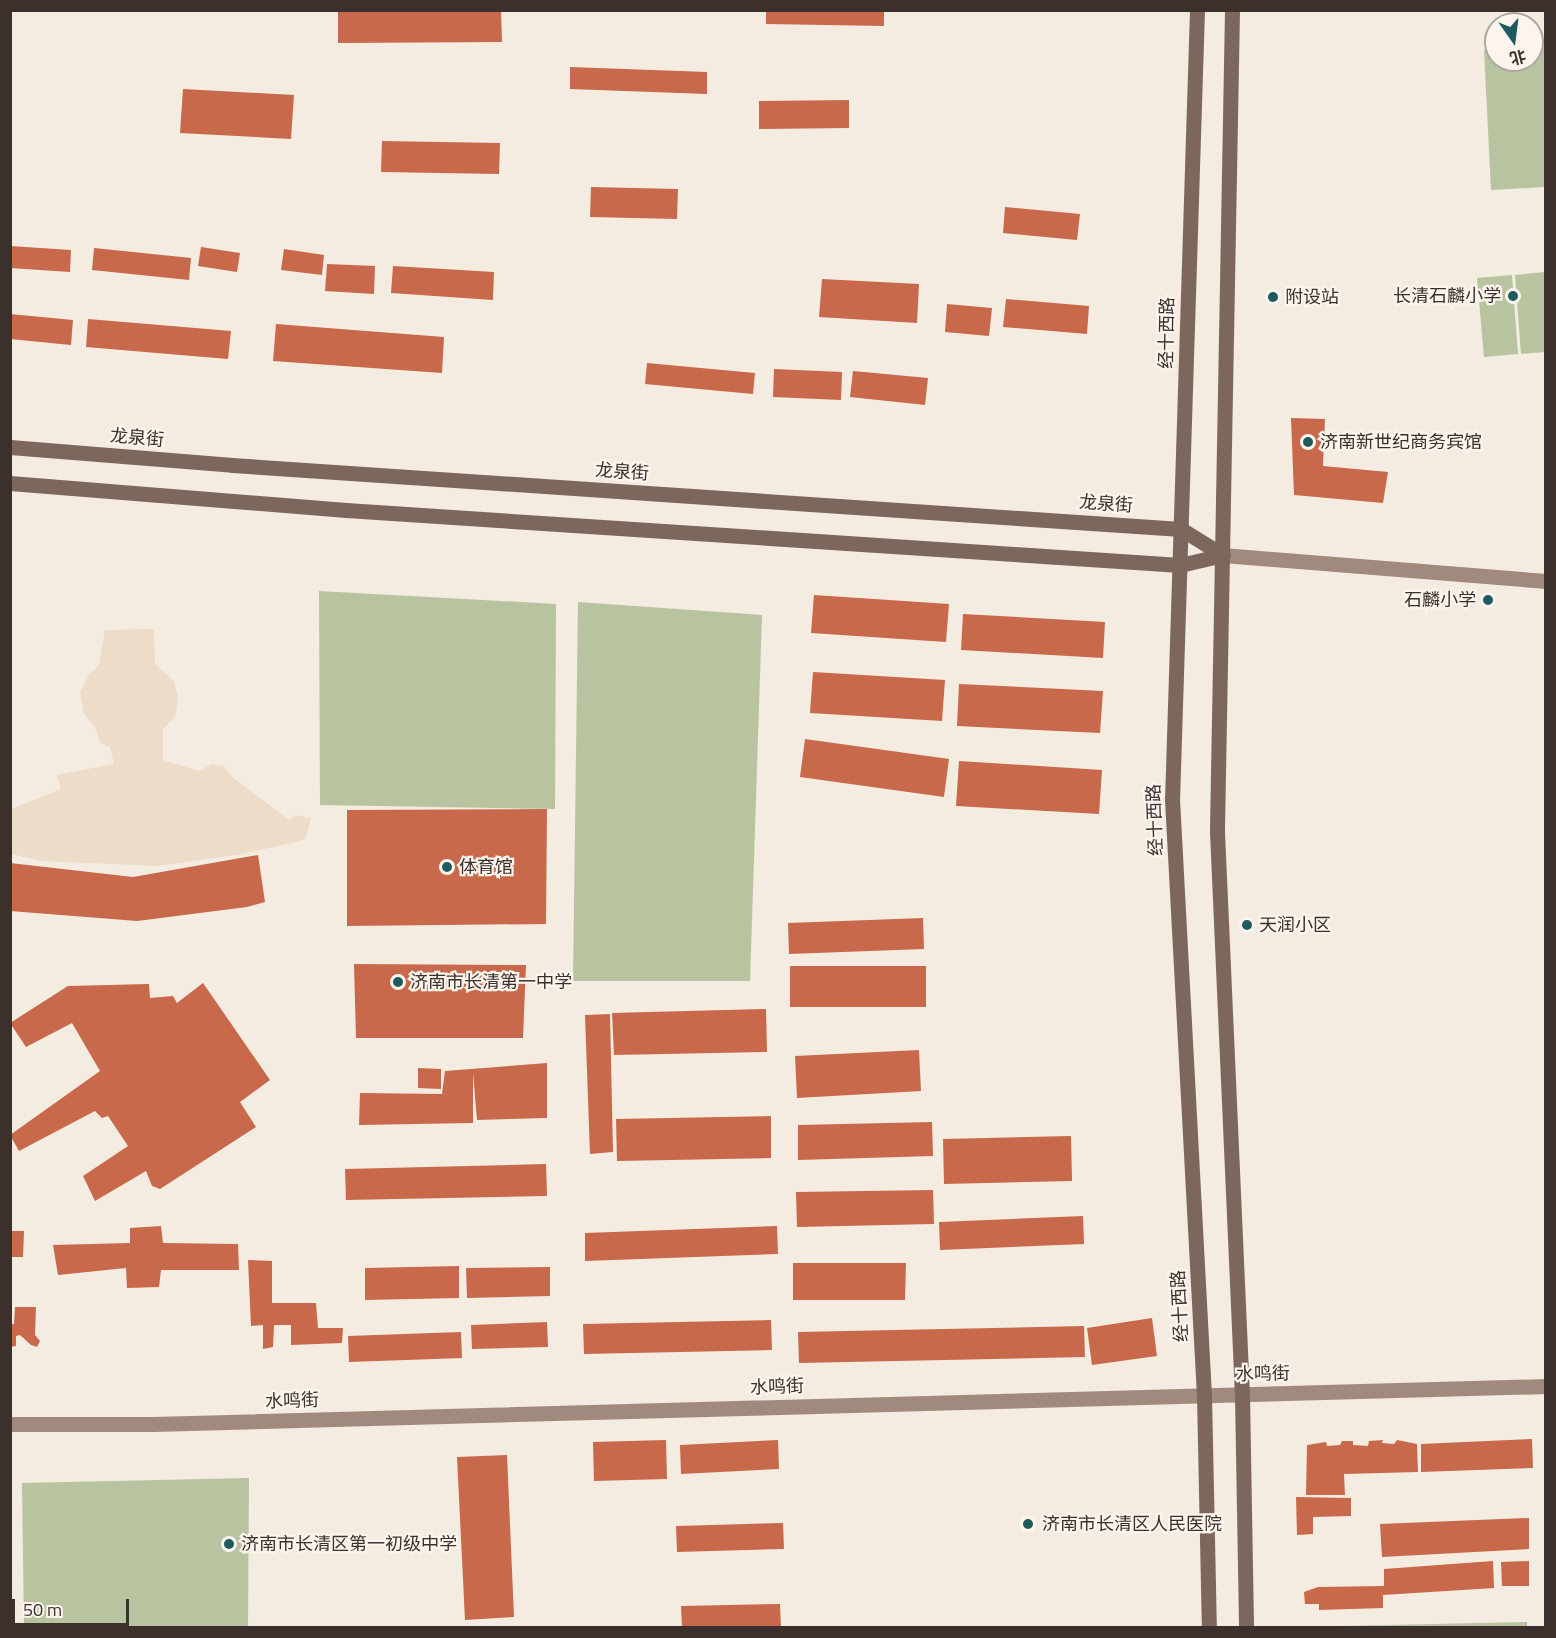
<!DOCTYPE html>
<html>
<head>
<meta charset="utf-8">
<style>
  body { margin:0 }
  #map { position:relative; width:1556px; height:1638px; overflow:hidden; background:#f4ebe1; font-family:"Titillium Web","Noto Sans SC",sans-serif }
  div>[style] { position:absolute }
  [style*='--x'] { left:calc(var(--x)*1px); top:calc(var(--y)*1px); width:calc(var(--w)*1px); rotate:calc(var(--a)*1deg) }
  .green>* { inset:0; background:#b8c4a0 }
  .plaza>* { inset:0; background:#ecdcc8 }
  .building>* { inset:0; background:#c8694b }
  .secondary>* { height:15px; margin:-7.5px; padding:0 7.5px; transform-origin:7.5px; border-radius:7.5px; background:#a18a7d }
  .primary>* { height:15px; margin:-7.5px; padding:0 7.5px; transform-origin:7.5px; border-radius:7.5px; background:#7d675c }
  .dots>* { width:16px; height:16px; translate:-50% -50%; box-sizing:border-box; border:3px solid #fbf5ee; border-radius:50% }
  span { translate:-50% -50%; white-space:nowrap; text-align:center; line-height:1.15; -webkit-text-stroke:4.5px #fbf5ee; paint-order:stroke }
  .poi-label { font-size:18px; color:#3b302b }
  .right { translate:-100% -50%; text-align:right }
  .left { translate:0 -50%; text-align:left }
  .street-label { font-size:18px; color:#3b302b }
  .frame { position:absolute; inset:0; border:12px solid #3b302b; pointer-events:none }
  .north { position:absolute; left:1484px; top:12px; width:60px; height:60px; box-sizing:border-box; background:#fbf5ee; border:2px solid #aea6a0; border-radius:50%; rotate:166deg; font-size:16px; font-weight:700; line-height:24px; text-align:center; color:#3b302b }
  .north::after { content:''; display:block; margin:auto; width:21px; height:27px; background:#1f5a5e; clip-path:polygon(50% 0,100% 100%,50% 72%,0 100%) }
  .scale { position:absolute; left:12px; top:1599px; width:117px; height:27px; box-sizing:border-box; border:3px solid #3b302b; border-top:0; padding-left:8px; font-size:18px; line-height:21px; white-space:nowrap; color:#3b302b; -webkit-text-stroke:4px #fbf5ee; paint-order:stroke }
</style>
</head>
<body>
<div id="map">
  <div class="green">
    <div style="clip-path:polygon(1545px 47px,1545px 187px,1491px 190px,1484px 50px,1496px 49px,1496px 60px,1532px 60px,1532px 48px)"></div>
    <div style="clip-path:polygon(1545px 272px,1545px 352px,1521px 354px,1515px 275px)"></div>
    <div style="clip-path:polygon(1512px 275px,1518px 354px,1484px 357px,1477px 278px)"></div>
    <div style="clip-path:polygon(319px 591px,556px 604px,555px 809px,320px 805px)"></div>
    <div style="clip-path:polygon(578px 602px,762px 615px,750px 981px,573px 981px)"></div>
    <div style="clip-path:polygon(249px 1478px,248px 1627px,24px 1627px,22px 1483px)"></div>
    <div style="clip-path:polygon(1527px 1622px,1527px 1628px,1294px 1627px)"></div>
  </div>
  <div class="plaza">
    <div style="clip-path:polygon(154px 629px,155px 664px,174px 681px,178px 698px,175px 717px,163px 729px,163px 760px,199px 771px,212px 764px,224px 766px,232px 777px,289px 820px,295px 815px,311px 818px,305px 840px,242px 854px,158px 866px,42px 861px,11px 854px,11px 809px,61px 789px,57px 775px,114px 764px,110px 747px,100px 743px,95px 727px,84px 714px,80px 692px,89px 675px,99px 665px,105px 630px)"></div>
  </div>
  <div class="building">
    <div style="clip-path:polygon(338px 10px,501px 10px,502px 42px,338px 43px)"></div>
    <div style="clip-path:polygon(766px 10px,884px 10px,884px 26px,766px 24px)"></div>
    <div style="clip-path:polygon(570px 67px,707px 72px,707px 94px,570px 89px)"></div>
    <div style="clip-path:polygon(183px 89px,294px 95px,291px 139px,180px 133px)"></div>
    <div style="clip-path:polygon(849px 100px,849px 128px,759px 129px,759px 101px)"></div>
    <div style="clip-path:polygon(382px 141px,500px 143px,499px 174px,381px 172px)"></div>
    <div style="clip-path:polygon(591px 187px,678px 189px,677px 219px,590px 217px)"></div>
    <div style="clip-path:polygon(1005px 207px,1080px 214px,1077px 240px,1003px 233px)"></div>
    <div style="clip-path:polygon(10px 246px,71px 250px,70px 272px,10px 268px)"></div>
    <div style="clip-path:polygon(201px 247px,240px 253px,237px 272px,198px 266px)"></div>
    <div style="clip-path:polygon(94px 248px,191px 258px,189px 280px,92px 270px)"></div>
    <div style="clip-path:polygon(284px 249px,324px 255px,322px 275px,281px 270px)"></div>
    <div style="clip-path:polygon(327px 264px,375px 266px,374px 294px,325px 291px)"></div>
    <div style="clip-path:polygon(393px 266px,494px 272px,493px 300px,391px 293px)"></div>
    <div style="clip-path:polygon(822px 279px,919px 284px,917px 323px,819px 317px)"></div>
    <div style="clip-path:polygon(1006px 299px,1089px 306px,1087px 334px,1003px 327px)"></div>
    <div style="clip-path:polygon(947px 304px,992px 308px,989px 336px,945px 332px)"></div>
    <div style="clip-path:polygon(10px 314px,73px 320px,71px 345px,10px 339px)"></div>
    <div style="clip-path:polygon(88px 319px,231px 331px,228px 359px,86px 347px)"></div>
    <div style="clip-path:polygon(276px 324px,444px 337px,442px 373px,273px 361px)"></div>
    <div style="clip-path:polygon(647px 363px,755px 373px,753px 394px,645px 384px)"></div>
    <div style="clip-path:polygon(774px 369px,842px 372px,841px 400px,773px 397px)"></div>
    <div style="clip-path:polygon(853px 371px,928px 378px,925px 405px,850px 397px)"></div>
    <div style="clip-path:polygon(1291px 418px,1325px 419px,1323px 466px,1388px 472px,1383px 503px,1294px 495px)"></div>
    <div style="clip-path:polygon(814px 595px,949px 604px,946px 642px,811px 633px)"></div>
    <div style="clip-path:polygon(963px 614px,1105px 622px,1103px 658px,961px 650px)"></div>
    <div style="clip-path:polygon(813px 672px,945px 680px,942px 721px,810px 713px)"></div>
    <div style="clip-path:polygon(959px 684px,1103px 691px,1100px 733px,957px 726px)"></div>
    <div style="clip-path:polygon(805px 739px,949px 759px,944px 797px,800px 777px)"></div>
    <div style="clip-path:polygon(959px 761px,1102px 770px,1099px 814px,956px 806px)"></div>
    <div style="clip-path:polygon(547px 809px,546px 924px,347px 926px,347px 810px)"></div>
    <div style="clip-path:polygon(258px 855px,265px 902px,247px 907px,137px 921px,10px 911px,10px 863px,133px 877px)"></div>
    <div style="clip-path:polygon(923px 918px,924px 949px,789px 954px,788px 923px)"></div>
    <div style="clip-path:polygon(354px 964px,526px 965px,523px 1038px,356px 1038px)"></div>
    <div style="clip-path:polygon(790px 966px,926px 966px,926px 1007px,790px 1007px)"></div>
    <div style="clip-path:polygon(203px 983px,270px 1080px,240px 1102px,256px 1127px,160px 1189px,152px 1186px,146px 1171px,95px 1201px,83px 1176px,128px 1146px,108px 1116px,102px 1118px,95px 1111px,19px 1151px,10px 1135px,100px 1071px,72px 1023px,26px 1047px,10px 1023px,68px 986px,149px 984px,150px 998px,173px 996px,177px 1003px)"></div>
    <div style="clip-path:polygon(766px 1009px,767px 1052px,614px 1055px,612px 1013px)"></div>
    <div style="clip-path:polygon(610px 1014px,613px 1152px,590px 1154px,585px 1015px)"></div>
    <div style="clip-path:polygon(919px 1050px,921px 1091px,797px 1098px,795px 1056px)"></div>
    <div style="clip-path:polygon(547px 1063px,547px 1118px,477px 1120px,473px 1073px,473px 1123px,359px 1125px,360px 1093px,442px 1094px,445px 1071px)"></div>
    <div style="clip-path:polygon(418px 1068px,441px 1069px,441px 1089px,418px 1088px)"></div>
    <div style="clip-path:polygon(771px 1116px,771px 1158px,617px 1161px,616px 1119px)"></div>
    <div style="clip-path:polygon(932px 1122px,933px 1156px,798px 1160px,798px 1125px)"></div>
    <div style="clip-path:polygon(1071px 1136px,1072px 1181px,944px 1184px,943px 1139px)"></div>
    <div style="clip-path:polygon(546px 1164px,547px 1196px,346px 1200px,345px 1169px)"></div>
    <div style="clip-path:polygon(933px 1190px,934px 1224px,797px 1227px,796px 1192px)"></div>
    <div style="clip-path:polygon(1083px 1216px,1084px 1244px,940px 1250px,939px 1222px)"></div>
    <div style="clip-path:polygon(161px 1226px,163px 1243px,238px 1244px,239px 1270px,161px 1270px,159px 1287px,127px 1288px,126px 1268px,58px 1275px,53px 1245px,130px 1243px,130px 1228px)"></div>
    <div style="clip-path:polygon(777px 1226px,778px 1254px,585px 1261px,585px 1233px)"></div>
    <div style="clip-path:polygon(10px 1231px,24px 1231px,23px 1257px,10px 1257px)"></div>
    <div style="clip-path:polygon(248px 1260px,272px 1261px,272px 1303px,316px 1303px,318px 1328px,343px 1328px,342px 1343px,291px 1345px,291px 1325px,274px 1325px,273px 1347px,263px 1349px,263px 1325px,251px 1326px)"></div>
    <div style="clip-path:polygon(793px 1263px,906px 1263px,905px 1300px,793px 1300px)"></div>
    <div style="clip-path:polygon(459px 1266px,459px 1298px,365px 1300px,365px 1268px)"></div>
    <div style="clip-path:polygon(550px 1267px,550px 1296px,467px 1298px,466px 1268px)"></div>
    <div style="clip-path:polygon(15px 1307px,36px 1307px,35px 1335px,40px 1341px,37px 1347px,31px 1345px,20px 1335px,16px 1336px,16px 1346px,10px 1347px,10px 1324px,14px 1324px)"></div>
    <div style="clip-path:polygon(1152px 1318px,1157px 1356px,1092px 1365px,1087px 1328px)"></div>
    <div style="clip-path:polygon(771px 1320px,772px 1350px,584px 1354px,583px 1324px)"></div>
    <div style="clip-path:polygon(547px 1322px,548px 1347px,472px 1349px,471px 1325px)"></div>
    <div style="clip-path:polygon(1084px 1326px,1085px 1357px,799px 1363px,798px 1332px)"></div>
    <div style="clip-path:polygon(461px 1332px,462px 1358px,349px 1362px,348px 1336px)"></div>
    <div style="clip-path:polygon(1532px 1439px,1533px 1468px,1421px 1472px,1421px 1444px)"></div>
    <div style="clip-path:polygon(666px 1440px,667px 1479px,594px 1481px,593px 1442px)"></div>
    <div style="clip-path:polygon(778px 1440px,779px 1469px,681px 1474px,680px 1445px)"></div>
    <div style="clip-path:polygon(1383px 1440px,1382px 1443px,1394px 1444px,1397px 1440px,1417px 1444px,1418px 1472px,1344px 1474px,1345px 1495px,1306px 1495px,1307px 1445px,1326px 1442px,1327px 1446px,1340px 1445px,1342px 1441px,1353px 1441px,1353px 1445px,1368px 1446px,1369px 1441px)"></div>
    <div style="clip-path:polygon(507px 1455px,514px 1617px,465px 1620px,457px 1457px)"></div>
    <div style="clip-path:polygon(1296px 1497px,1351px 1498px,1351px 1516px,1313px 1517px,1313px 1534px,1297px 1535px)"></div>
    <div style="clip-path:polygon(1529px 1518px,1529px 1549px,1382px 1557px,1380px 1524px)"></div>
    <div style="clip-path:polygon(783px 1523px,784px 1549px,677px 1552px,676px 1526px)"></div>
    <div style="clip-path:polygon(1493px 1561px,1494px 1588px,1383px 1595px,1383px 1608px,1319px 1610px,1319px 1604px,1305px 1604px,1304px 1592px,1318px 1587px,1384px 1586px,1384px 1569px)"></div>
    <div style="clip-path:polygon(1529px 1561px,1529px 1586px,1502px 1586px,1501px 1562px)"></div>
    <div style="clip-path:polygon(780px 1604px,781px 1628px,682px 1628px,681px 1606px)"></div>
  </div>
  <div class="secondary">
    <div style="--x:1223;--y:555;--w:324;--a:4.6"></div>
    <div style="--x:10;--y:1424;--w:143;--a:0"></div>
    <div style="--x:153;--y:1424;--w:1394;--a:-1.56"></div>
  </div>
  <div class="primary">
    <div style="--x:1197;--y:10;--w:789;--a:91.81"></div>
    <div style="--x:1172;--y:799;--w:597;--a:86.93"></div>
    <div style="--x:1204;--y:1395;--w:233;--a:88.8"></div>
    <div style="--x:1232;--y:10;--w:822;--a:91.05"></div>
    <div style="--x:1217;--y:832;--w:564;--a:87.46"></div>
    <div style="--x:1242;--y:1395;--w:233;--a:89"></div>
    <div style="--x:10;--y:447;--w:223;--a:4.6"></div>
    <div style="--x:232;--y:465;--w:951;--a:3.86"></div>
    <div style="--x:1181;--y:529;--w:49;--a:31.8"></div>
    <div style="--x:10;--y:483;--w:337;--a:4.6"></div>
    <div style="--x:346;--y:510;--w:836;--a:3.77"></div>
    <div style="--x:1180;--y:565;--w:44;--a:-13.1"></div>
  </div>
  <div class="dots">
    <div style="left:1513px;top:296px;background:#1f5a5e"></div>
    <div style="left:1273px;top:297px;background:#1f5a5e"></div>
    <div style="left:1308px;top:442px;background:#1f5a5e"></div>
    <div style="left:1488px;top:600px;background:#1f5a5e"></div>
    <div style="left:447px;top:867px;background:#1f5a5e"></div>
    <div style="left:1247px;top:925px;background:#1f5a5e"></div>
    <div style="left:398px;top:982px;background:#1f5a5e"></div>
    <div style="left:1028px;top:1524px;background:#1f5a5e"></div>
    <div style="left:229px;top:1544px;background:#1f5a5e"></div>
  </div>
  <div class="poi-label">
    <span class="right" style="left:1501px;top:296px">长清石麟小学</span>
    <span class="left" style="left:1285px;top:297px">附设站</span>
    <span class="left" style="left:1320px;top:442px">济南新世纪商务宾馆</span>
    <span class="right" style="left:1476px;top:600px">石麟小学</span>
    <span class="left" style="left:459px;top:867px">体育馆</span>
    <span class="left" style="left:1259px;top:925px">天润小区</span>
    <span class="left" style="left:410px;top:982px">济南市长清第一中学</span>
    <span class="left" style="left:1042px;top:1524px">济南市长清区人民医院</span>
    <span class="left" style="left:241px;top:1544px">济南市长清区第一初级中学</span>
  </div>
  <div class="street-label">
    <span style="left:1167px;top:333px;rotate:-89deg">经十西路</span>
    <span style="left:137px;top:438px;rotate:5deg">龙泉街</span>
    <span style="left:622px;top:472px;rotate:4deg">龙泉街</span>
    <span style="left:1106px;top:504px;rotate:4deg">龙泉街</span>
    <span style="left:1155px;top:820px;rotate:-92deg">经十西路</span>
    <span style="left:1180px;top:1306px;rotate:-93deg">经十西路</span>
    <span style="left:1263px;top:1374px;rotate:-1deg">水鸣街</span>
    <span style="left:777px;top:1387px;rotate:-2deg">水鸣街</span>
    <span style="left:292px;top:1401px;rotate:-2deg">水鸣街</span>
  </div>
  <div class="frame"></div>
  <div class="north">北</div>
  <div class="scale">50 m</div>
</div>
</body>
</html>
